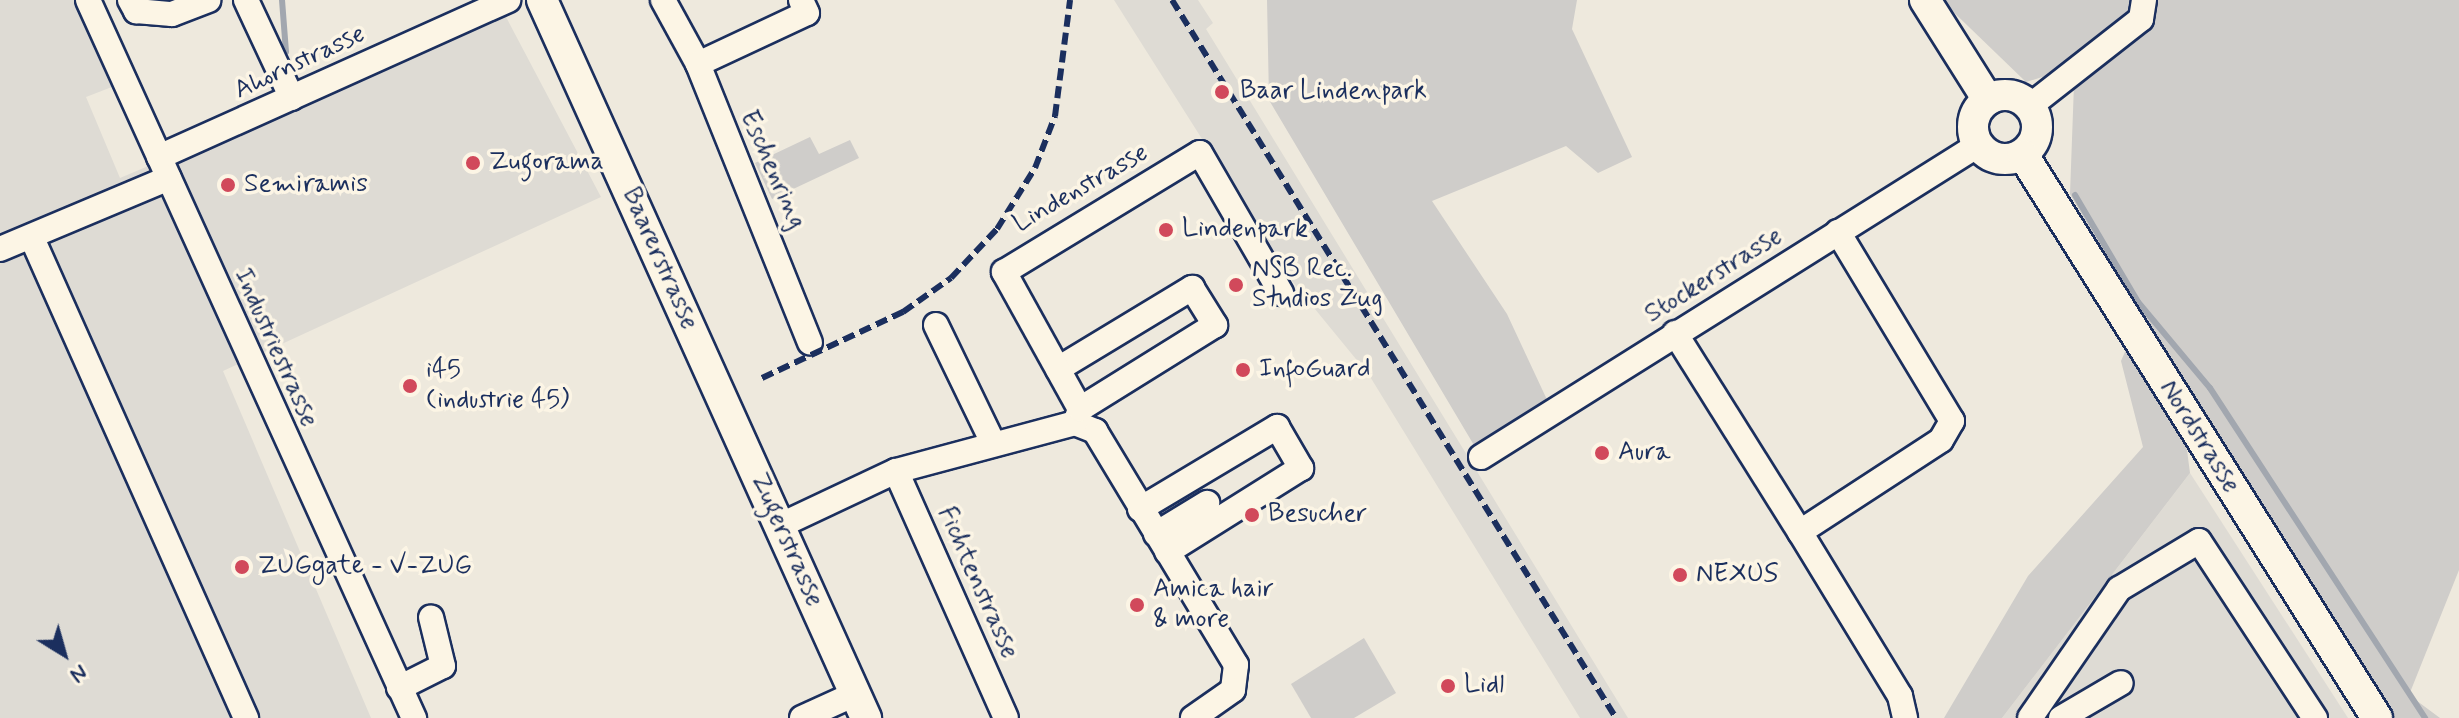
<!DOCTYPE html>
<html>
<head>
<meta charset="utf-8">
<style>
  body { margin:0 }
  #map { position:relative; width:2459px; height:718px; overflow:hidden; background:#eee9dd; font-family:Mynerve,sans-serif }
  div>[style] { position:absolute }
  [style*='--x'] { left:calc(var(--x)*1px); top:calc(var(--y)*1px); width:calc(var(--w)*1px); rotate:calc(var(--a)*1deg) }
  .built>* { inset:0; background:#dedbd4 }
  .green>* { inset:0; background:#cfcdca }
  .stream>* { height:6px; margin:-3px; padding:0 3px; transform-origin:3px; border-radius:3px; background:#a2a7af }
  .roads { filter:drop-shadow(2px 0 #1b2f5e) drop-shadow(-2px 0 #1b2f5e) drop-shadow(0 2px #1b2f5e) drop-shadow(0 -2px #1b2f5e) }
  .minor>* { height:24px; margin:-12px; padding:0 12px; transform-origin:12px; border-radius:12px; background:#fcf5e5 }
  .major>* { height:30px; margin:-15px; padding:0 15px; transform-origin:15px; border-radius:15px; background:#fcf5e5 }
  .major>.ring { margin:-15px; padding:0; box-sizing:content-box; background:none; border:30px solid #fcf5e5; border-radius:50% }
  .rail>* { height:6px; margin-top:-3px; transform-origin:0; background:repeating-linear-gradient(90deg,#1b2f5e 0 12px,transparent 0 18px) }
  .dots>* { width:22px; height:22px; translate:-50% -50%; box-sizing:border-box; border:4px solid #fcf5e5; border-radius:50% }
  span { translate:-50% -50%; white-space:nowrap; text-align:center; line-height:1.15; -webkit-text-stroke:7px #fcf5e5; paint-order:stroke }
  .street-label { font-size:26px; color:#1b2f5e }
  .poi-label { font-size:26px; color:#1b2f5e }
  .left { translate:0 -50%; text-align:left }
  .north { position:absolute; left:24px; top:614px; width:80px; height:80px; -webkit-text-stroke:6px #fcf5e5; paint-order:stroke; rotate:143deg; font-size:22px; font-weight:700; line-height:32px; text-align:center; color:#1b2f5e }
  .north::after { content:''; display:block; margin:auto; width:28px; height:36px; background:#1b2f5e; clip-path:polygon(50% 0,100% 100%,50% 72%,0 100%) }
</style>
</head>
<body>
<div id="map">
  <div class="built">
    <div style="clip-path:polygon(0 0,74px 0,117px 85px,86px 97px,120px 178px,505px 15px,601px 197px,223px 371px,371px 718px,0 718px)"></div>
    <div style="clip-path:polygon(1114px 0,1198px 0,1213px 23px,1206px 29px,1628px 718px,1580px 718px,1369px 375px,1292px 281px)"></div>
    <div style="clip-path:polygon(2190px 473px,2348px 718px,2002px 718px)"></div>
  </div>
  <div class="green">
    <div style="clip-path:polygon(1267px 0,1577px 0,1572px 29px,1632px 157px,1598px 173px,1566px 146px,1432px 201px,1507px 314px,1549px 404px,1481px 457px,1269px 100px)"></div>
    <div style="clip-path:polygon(1941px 0,2135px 0,2133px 15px,2074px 67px,2026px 82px)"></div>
    <div style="clip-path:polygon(2156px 0,2459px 0,2459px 570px,2409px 695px,2440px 718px,2393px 718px,2177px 374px,2190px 473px,2002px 718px,1944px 718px,2028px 576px,2143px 447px,2121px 361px,2140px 317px,2070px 194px,2074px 84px,2151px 19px)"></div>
    <div style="clip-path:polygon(810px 137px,819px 154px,850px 140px,859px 158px,772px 199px,755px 163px)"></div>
    <div style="clip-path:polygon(1364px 638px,1396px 693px,1354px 718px,1311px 718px,1291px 684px)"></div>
  </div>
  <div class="stream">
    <div style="--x:282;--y:0;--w:52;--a:85.6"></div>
    <div style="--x:2075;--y:195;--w:124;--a:59.5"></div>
    <div style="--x:2138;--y:302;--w:112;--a:50.1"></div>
    <div style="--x:2210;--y:388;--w:394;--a:56.9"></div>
  </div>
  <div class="roads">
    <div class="minor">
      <div style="--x:88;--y:0;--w:789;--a:65.58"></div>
      <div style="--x:130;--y:0;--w:13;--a:61"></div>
      <div style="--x:136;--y:11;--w:36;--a:5"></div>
      <div style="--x:172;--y:14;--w:39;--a:-21"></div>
      <div style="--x:246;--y:0;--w:108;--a:64.9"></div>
      <div style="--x:663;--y:0;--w:73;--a:61.3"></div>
      <div style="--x:698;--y:64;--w:300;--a:68.1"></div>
      <div style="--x:698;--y:64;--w:120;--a:-25.1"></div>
      <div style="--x:807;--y:13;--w:14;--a:-115"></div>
      <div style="--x:2030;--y:106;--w:141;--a:-38.1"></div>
      <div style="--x:2141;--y:19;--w:19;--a:-81"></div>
      <div style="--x:159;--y:157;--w:383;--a:-24.2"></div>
      <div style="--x:32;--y:238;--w:526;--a:65.97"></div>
      <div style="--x:0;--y:249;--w:183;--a:-22.8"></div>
      <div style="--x:936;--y:325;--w:129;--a:64.2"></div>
      <div style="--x:1675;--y:333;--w:235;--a:57.9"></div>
      <div style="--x:1800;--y:532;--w:168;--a:-33.1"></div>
      <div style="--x:1941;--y:440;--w:22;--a:-60"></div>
      <div style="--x:1952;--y:421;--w:221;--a:-121.1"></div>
      <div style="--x:1058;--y:369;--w:157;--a:-31.2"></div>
      <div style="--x:1192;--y:288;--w:44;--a:58.1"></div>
      <div style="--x:1215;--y:325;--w:159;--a:148.1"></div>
      <div style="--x:1075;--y:423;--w:22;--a:22"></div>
      <div style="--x:1095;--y:431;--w:273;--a:58.9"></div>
      <div style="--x:1236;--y:665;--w:25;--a:97"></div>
      <div style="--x:1233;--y:690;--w:49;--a:145"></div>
      <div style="--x:1481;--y:457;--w:587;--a:-32.12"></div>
      <div style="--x:896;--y:471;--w:270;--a:66"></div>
      <div style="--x:1140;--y:509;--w:160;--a:-30.9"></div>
      <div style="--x:1277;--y:427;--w:48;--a:59.7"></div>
      <div style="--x:1301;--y:468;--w:158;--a:147.9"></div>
      <div style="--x:779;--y:526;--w:129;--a:-25.2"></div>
      <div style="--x:896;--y:471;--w:185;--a:-15"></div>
      <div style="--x:1075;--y:423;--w:15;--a:-70"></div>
      <div style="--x:1080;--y:409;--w:157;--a:-119"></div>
      <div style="--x:1004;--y:272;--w:229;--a:-31.3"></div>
      <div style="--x:1200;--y:153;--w:162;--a:59.9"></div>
      <div style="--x:1800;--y:532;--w:192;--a:58.6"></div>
      <div style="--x:1900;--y:696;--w:23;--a:77"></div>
      <div style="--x:1156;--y:534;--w:60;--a:-31.3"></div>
      <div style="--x:399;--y:688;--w:49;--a:-26.6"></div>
      <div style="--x:443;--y:666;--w:50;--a:-103.8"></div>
      <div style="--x:802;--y:718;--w:58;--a:-24.4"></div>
      <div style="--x:2030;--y:718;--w:157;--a:-55.4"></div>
      <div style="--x:2119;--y:589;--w:93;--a:-31"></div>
      <div style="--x:2199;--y:541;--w:212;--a:56.8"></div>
      <div style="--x:2061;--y:718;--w:69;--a:-30.3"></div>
    </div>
    <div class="major">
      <div style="--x:542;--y:0;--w:788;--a:65.71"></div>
      <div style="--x:1925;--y:0;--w:118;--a:57.8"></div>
      <div class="ring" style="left:1973px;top:95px;width:34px;height:34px"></div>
      <div style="--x:2023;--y:155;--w:665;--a:57.84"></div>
    </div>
  </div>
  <div class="rail">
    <div style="--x:1172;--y:0;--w:844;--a:58.27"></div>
    <div style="--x:762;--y:378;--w:156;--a:-25.1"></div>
    <div style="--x:903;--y:312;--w:59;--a:-35.3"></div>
    <div style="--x:951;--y:278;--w:67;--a:-46.8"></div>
    <div style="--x:997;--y:229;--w:72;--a:-58.1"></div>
    <div style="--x:1035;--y:168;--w:56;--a:-69"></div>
    <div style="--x:1055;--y:116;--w:117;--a:-82.6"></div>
  </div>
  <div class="dots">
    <div style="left:1222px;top:92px;background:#d1495b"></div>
    <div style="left:473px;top:163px;background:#d1495b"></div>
    <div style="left:228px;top:185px;background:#d1495b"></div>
    <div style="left:1166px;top:230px;background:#d1495b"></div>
    <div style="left:1236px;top:285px;background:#d1495b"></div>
    <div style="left:1243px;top:370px;background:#d1495b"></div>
    <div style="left:410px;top:386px;background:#d1495b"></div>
    <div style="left:1602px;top:453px;background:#d1495b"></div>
    <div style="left:1252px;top:515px;background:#d1495b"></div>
    <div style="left:242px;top:567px;background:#d1495b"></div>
    <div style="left:1680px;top:575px;background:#d1495b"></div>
    <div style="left:1137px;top:605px;background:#d1495b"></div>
    <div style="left:1448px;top:686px;background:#d1495b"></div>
  </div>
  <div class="street-label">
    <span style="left:300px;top:63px;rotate:-25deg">Ahornstrasse</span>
    <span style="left:772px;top:170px;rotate:66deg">Eschenring</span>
    <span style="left:1081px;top:189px;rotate:-30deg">Lindenstrasse</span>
    <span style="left:659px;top:259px;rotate:66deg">Baarerstrasse</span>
    <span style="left:1714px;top:276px;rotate:-32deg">Stockerstrasse</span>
    <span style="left:275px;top:348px;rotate:66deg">Industriestrasse</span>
    <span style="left:2199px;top:437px;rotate:58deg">Nordstrasse</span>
    <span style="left:786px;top:540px;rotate:66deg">Zugerstrasse</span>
    <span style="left:977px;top:583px;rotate:66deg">Fichtenstrasse</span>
  </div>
  <div class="poi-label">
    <span class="left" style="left:1240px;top:92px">Baar Lindenpark</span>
    <span class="left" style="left:489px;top:163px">Zugorama</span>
    <span class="left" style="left:244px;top:185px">Semiramis</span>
    <span class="left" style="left:1182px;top:230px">Lindenpark</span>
    <span class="left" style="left:1252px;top:285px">NSB Rec.<br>Studios Zug</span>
    <span class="left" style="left:1259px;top:370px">InfoGuard</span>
    <span class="left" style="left:426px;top:386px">i45<br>(industrie 45)</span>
    <span class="left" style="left:1618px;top:453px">Aura</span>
    <span class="left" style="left:1268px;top:515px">Besucher</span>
    <span class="left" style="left:258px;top:567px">ZUGgate - V-ZUG</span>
    <span class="left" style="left:1696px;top:575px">NEXUS</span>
    <span class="left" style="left:1153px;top:605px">Amica hair<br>&amp; more</span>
    <span class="left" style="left:1464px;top:686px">Lidl</span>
  </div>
  <div class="north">N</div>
</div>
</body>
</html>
